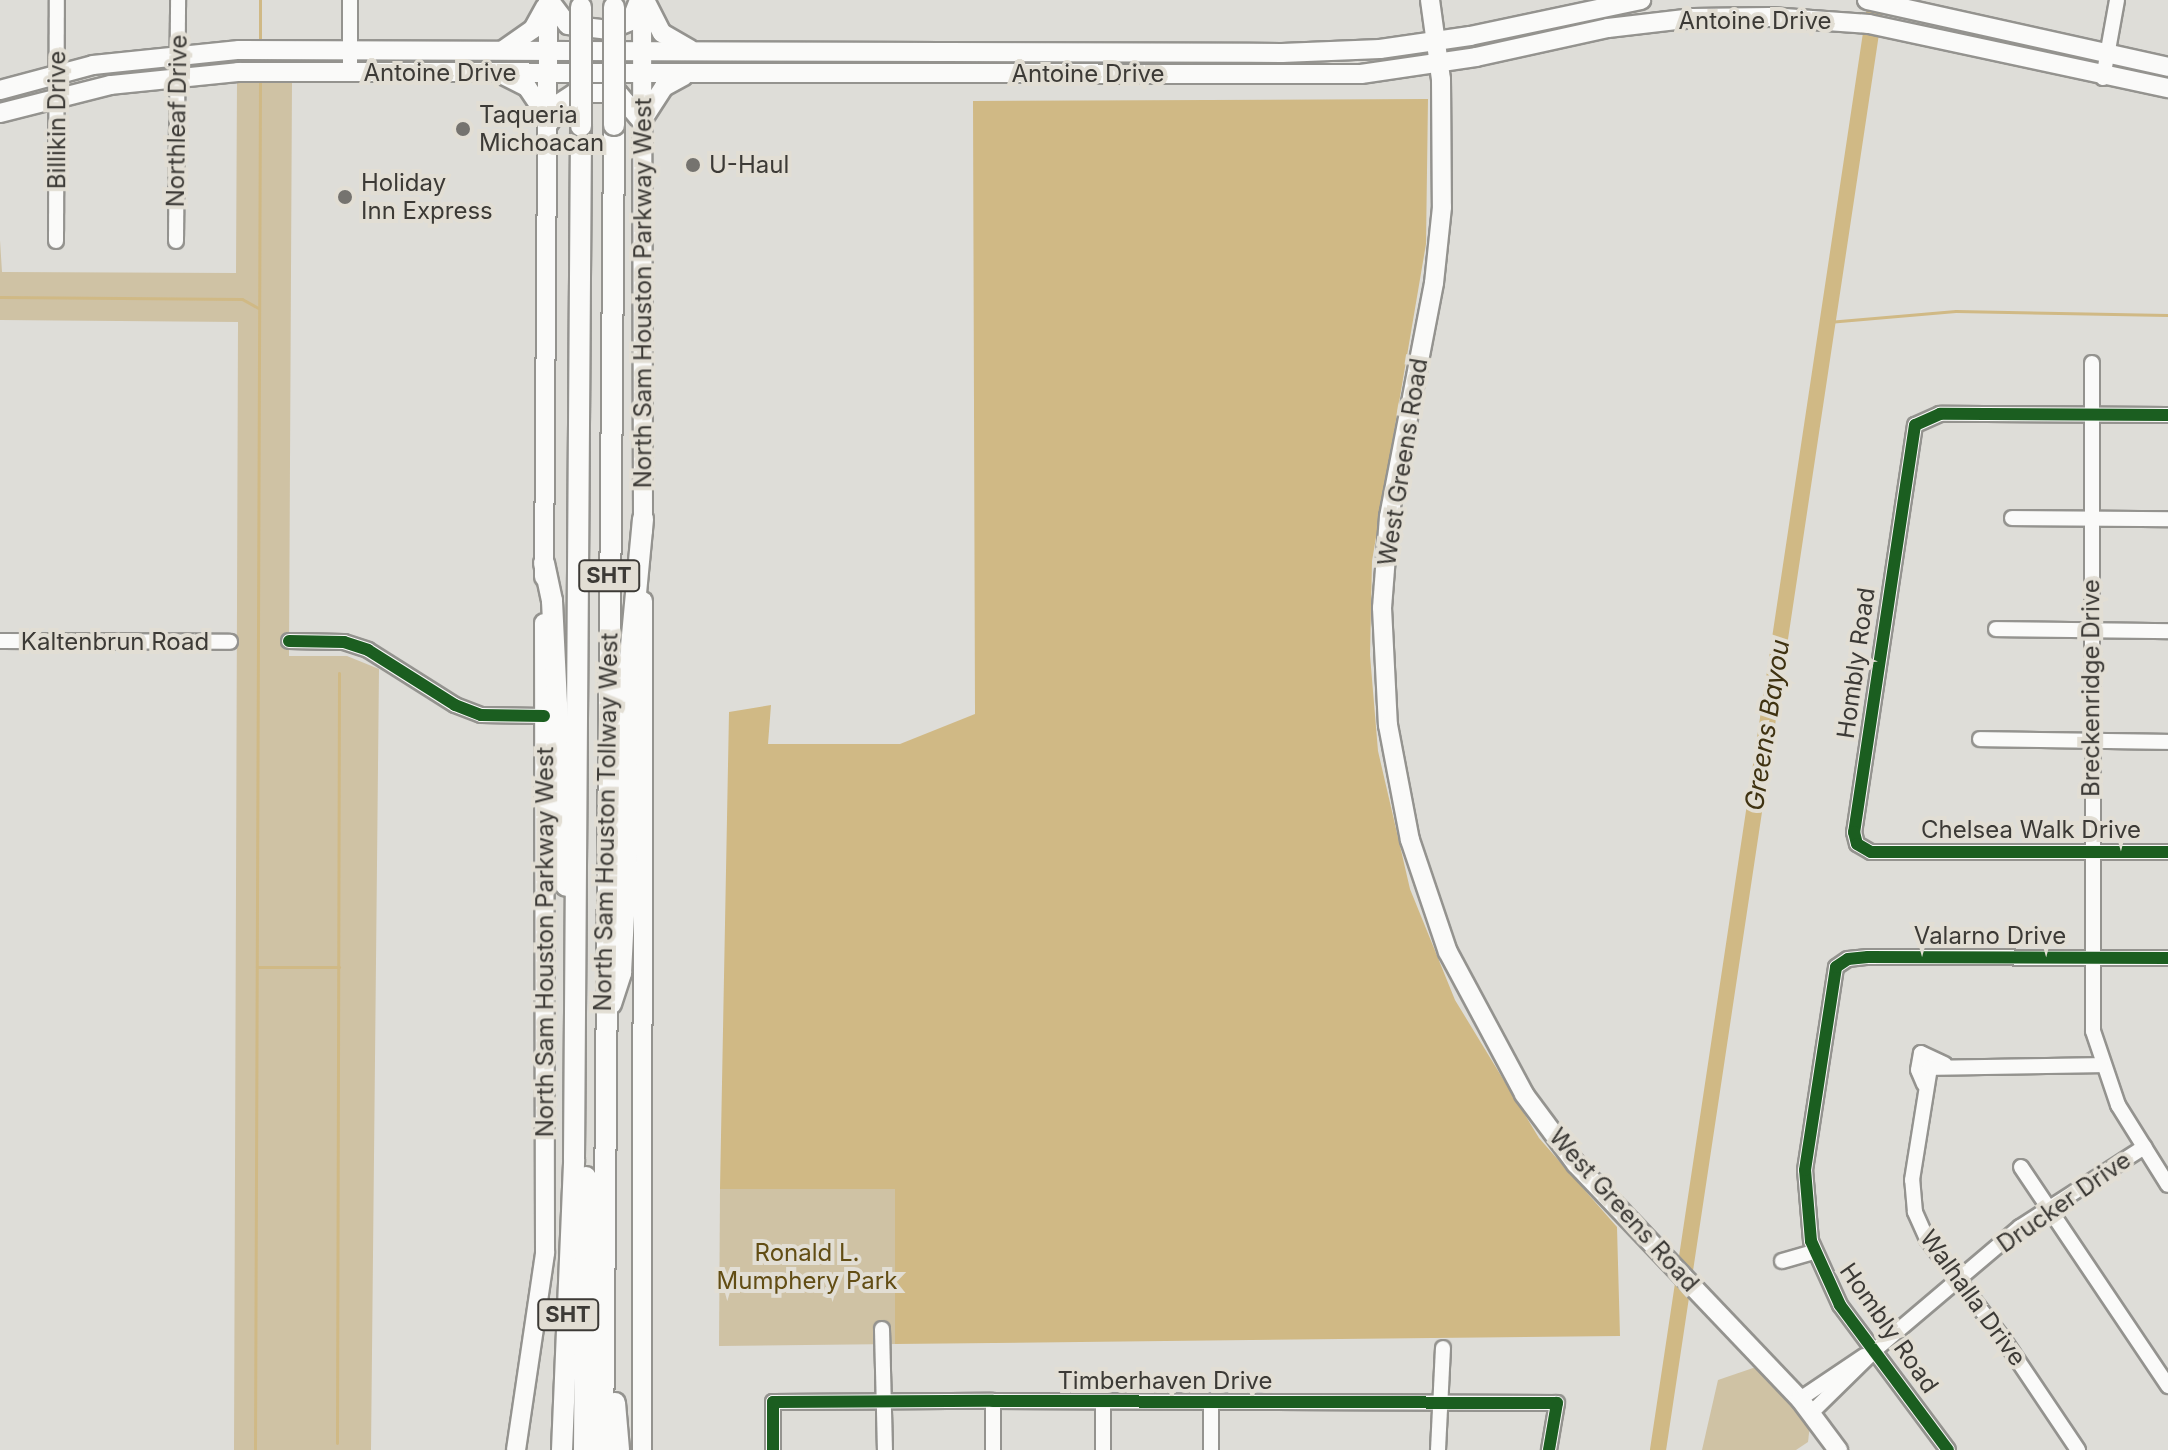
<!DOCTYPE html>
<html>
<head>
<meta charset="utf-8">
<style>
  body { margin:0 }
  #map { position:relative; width:2168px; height:1450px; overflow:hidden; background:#deddd8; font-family:Inter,sans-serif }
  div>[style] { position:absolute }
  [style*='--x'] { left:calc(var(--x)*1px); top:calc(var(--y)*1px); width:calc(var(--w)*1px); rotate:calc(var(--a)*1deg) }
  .green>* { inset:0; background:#cfc2a4 }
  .water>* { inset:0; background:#d0b985 }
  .stream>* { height:3px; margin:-1.5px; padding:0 1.5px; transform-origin:1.5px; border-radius:1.5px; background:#d0b985 }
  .river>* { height:16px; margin:-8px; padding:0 8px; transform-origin:8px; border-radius:8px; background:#d0b985 }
  .roads { filter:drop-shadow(2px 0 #94938f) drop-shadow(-2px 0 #94938f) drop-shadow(0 2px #94938f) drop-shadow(0 -2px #94938f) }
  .minor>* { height:14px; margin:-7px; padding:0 7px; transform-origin:7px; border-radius:7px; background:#fafaf9 }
  .major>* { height:18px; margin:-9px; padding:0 9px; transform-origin:9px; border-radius:9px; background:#fafaf9 }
  .highway>* { height:20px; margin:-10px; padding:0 10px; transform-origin:10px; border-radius:10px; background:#fafaf9 }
  .bridges { filter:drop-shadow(2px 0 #94938f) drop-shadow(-2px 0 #94938f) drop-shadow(0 2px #94938f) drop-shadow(0 -2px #94938f) }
  .highway-bridge>* { height:20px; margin:-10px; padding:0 10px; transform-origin:10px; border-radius:10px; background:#fafaf9 }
  .cycleway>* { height:12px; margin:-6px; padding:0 6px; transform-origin:6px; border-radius:6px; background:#1b5e20 }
  .dots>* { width:22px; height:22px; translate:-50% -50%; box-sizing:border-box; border:4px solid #e2ded4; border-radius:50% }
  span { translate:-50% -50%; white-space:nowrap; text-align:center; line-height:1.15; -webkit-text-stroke:8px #e2ded4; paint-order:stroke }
  .shield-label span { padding:2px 6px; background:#e2ded4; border:2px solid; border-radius:6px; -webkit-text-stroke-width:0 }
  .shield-label { font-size:22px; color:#3c3a36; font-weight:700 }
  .street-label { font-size:24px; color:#3c3a36 }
  .poi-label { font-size:24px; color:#3c3a36 }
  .left { translate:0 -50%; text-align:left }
  .park-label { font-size:24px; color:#624d14 }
  .water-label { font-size:26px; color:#3f3211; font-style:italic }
</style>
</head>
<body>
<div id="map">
  <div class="green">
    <div style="clip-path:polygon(237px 80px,292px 81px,289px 656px,347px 656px,379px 669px,371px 1450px,234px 1450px,238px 322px,0 320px,0 240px,2px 272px,236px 273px)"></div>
    <div style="clip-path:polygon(720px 1189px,895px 1189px,895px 1344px,719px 1346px)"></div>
    <div style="clip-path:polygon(1756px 1367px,1810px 1425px,1808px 1442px,1796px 1450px,1702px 1450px,1718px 1380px)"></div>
  </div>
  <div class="water">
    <div style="clip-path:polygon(1428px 99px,1426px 244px,1372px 561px,1370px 655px,1378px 751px,1410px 889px,1455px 1000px,1539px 1138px,1617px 1227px,1620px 1336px,895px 1344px,895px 1189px,720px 1189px,729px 712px,771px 705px,768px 744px,900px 744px,975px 714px,973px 101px)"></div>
  </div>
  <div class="stream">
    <div style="--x:260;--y:44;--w:44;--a:-90"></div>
    <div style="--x:0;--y:297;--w:242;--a:0.5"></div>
    <div style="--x:242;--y:299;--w:18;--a:29"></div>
    <div style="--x:1828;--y:322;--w:128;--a:-4.9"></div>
    <div style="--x:1956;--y:311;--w:212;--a:1.1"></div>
    <div style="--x:257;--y:967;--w:82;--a:0"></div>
    <div style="--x:337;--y:1443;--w:770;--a:-89.85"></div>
    <div style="--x:255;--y:1449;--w:1369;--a:-89.79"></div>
  </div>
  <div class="river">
    <div style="--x:1658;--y:1450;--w:1466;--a:-81.45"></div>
  </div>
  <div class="roads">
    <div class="minor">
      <div style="--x:350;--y:73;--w:73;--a:-90"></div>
      <div style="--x:2103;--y:78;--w:79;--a:-79.8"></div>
      <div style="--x:56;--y:241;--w:241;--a:-89.8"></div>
      <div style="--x:176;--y:241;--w:241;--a:-89.5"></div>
      <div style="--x:2092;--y:363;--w:668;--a:89.91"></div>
      <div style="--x:2093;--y:1031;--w:78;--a:71.3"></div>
      <div style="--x:2118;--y:1105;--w:94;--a:58"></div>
      <div style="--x:2168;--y:415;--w:228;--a:-179.7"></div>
      <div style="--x:1940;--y:414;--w:27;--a:156"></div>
      <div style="--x:1915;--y:425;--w:412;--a:98.5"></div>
      <div style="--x:1854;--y:832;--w:12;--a:76"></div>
      <div style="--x:1857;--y:844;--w:16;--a:30"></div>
      <div style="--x:1871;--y:852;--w:297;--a:0"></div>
      <div style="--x:2012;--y:518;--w:156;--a:0.4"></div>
      <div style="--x:1996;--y:629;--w:172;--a:0.7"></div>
      <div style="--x:0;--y:641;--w:230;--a:0.2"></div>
      <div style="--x:289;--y:641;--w:55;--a:1"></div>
      <div style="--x:344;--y:642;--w:25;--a:18"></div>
      <div style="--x:368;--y:650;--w:103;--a:32.3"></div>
      <div style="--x:455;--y:705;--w:28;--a:21"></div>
      <div style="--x:481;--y:715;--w:63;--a:0.9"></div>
      <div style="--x:1980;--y:739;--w:188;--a:0.9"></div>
      <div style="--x:1924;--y:1084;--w:15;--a:-113"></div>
      <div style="--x:1918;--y:1070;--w:17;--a:-80"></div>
      <div style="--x:1921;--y:1053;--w:26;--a:25"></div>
      <div style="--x:2021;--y:1167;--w:264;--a:56.1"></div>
      <div style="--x:1782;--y:1261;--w:33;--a:-16"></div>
      <div style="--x:882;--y:1329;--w:121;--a:88.6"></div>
      <div style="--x:1800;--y:1399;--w:77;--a:-33.9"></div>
      <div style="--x:993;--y:1401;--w:49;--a:90"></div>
      <div style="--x:1211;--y:1405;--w:45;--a:90"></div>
      <div style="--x:1811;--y:1413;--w:90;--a:-44.5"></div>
      <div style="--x:1875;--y:1350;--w:190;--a:-40.3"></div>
      <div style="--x:2020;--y:1227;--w:148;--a:-32.8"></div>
      <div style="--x:773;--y:1450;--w:48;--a:-90"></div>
      <div style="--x:773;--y:1402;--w:220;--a:-0.3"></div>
      <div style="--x:993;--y:1401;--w:564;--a:0.2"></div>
      <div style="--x:1557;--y:1403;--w:48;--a:99.7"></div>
      <div style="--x:1103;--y:1450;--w:45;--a:-90"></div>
      <div style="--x:1438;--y:1450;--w:102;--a:-87.2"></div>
      <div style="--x:1948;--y:1450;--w:181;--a:-126.7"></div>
      <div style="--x:1840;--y:1305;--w:70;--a:-114.4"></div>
      <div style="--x:1811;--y:1241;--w:71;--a:-94.8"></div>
      <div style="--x:1805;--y:1170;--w:205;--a:-81.3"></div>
      <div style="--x:1836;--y:967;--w:14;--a:-34"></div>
      <div style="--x:1848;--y:959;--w:20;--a:-6"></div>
      <div style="--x:1868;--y:957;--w:300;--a:0.2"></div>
      <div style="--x:2078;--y:1450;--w:133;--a:-123.9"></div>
      <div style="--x:2004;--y:1340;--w:127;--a:-127.3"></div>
      <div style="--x:1927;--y:1239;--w:30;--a:-114"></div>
      <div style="--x:1915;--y:1212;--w:32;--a:-95"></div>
      <div style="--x:1912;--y:1180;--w:113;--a:-80.9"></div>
      <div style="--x:1930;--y:1068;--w:171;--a:-1"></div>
    </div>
    <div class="major">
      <div style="--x:549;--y:0;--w:31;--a:53"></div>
      <div style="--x:568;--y:25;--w:41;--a:7"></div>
      <div style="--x:609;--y:30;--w:24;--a:-22"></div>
      <div style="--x:631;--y:21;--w:19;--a:-69"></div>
      <div style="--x:642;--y:0;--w:531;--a:89.89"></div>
      <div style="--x:645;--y:0;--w:37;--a:63"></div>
      <div style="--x:662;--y:33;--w:32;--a:30"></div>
      <div style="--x:1430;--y:0;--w:80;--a:82.1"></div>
      <div style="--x:1441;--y:79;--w:128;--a:89.6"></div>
      <div style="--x:1442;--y:207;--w:76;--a:96"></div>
      <div style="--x:1434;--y:283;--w:238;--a:100.9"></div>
      <div style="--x:1389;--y:517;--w:91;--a:94.4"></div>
      <div style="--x:1382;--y:608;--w:117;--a:87.1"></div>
      <div style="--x:1388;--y:725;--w:117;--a:79.2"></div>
      <div style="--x:1410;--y:840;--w:118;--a:71.3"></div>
      <div style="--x:1448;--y:952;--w:161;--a:61.8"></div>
      <div style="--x:1524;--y:1094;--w:87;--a:53.4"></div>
      <div style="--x:1576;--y:1164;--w:325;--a:46.4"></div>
      <div style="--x:1800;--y:1399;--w:64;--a:53.3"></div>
      <div style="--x:1867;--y:0;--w:308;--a:12.5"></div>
      <div style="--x:503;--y:50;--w:37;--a:-35"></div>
      <div style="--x:533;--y:29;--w:25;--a:-61"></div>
      <div style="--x:505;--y:76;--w:25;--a:27"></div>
      <div style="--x:527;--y:87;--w:34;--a:56"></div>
      <div style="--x:0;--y:90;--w:96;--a:-15"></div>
      <div style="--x:93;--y:65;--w:147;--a:-5.9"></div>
      <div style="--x:239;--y:50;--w:1043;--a:0.16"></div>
      <div style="--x:1282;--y:53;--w:98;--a:-2.3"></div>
      <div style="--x:1380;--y:49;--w:91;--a:-8.2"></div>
      <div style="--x:1470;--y:36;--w:175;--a:-11.9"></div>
      <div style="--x:0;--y:113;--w:114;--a:-14.2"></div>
      <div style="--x:111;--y:85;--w:128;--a:-5.8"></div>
      <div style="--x:238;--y:72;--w:1123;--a:0.1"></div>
      <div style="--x:1361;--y:74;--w:116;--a:-8.4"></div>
      <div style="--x:1476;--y:57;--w:135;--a:-12.4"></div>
      <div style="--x:1608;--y:28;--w:86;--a:-6.7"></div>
      <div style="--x:1693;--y:18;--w:77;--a:-0.7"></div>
      <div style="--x:1770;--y:17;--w:99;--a:4"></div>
      <div style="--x:1869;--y:24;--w:306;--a:12.1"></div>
      <div style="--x:645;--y:116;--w:35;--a:-57"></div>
      <div style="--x:664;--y:87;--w:23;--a:-29"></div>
      <div style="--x:550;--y:122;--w:20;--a:-66"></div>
      <div style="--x:558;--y:104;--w:20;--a:-33"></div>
      <div style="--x:575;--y:93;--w:43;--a:0"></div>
      <div style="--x:618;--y:93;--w:38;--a:50"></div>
      <div style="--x:544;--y:577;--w:577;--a:-89.6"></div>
      <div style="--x:516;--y:1450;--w:199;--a:-81.6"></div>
      <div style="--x:545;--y:1253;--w:630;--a:-90.09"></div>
      <div style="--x:642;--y:1450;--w:849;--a:-89.93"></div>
    </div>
    <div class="highway">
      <div style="--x:544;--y:563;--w:39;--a:78"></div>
      <div style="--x:552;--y:601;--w:285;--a:87.2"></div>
      <div style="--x:611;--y:1004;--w:33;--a:-72"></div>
      <div style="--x:621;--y:973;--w:114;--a:-87"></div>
      <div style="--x:627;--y:859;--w:160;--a:-90.4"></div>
      <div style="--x:626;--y:699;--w:181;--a:-84.6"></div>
      <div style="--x:615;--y:1403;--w:47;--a:85.1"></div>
      <div style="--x:562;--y:1450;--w:291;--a:-87.6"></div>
      <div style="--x:574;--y:1159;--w:1033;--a:-89.61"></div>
      <div style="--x:584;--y:1450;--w:273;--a:-89.6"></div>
      <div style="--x:603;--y:1450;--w:1325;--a:-89.52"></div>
    </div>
  </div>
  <div class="bridges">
    <div class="highway-bridge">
      <div style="--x:581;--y:7;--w:119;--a:90"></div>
      <div style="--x:614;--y:7;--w:118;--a:90"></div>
    </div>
  </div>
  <div class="cycleway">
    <div style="--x:2168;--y:415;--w:228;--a:-179.7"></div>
    <div style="--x:1940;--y:414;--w:27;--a:156"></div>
    <div style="--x:1915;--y:425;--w:412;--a:98.5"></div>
    <div style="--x:1854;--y:832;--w:12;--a:76"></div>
    <div style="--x:1857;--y:844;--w:16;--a:30"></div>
    <div style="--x:1871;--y:852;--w:297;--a:0"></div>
    <div style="--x:289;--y:641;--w:55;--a:1"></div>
    <div style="--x:344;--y:642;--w:25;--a:18"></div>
    <div style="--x:368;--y:650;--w:103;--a:32.3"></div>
    <div style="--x:455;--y:705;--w:28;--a:21"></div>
    <div style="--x:481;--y:715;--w:63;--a:0.9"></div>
    <div style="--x:773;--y:1450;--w:48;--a:-90"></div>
    <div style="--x:773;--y:1402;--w:220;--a:-0.3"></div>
    <div style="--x:993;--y:1401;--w:564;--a:0.2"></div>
    <div style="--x:1557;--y:1403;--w:48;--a:99.7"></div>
    <div style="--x:1948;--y:1450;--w:181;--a:-126.7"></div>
    <div style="--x:1840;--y:1305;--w:70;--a:-114.4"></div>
    <div style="--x:1811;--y:1241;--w:71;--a:-94.8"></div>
    <div style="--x:1805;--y:1170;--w:205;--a:-81.3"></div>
    <div style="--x:1836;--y:967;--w:14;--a:-34"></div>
    <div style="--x:1848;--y:959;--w:20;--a:-6"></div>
    <div style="--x:1868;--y:957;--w:300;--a:0.2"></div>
  </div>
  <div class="dots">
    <div style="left:463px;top:129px;background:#75736f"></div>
    <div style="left:693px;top:165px;background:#75736f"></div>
    <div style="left:345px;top:197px;background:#75736f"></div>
  </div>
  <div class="shield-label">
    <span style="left:609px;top:576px">SHT</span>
    <span style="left:568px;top:1315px">SHT</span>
  </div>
  <div class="street-label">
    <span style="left:1755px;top:21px">Antoine Drive</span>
    <span style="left:440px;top:73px">Antoine Drive</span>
    <span style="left:1088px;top:74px">Antoine Drive</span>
    <span style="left:57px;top:120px;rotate:-90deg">Billikin Drive</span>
    <span style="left:177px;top:121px;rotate:-89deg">Northleaf Drive</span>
    <span style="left:643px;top:293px;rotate:-90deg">North Sam Houston Parkway West</span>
    <span style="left:1403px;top:462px;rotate:-81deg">West Greens Road</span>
    <span style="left:115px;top:642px">Kaltenbrun Road</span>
    <span style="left:1856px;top:663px;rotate:-82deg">Hombly Road</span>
    <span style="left:2091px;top:688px;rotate:-90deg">Breckenridge Drive</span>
    <span style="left:606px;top:822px;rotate:-89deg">North Sam Houston Tollway West</span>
    <span style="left:2031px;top:830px">Chelsea Walk Drive</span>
    <span style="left:1990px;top:936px">Valarno Drive</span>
    <span style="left:545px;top:942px;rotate:-90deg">North Sam Houston Parkway West</span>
    <span style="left:2064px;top:1202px;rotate:-35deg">Drucker Drive</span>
    <span style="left:1624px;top:1210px;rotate:48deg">West Greens Road</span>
    <span style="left:1973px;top:1298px;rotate:54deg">Walhalla Drive</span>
    <span style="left:1889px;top:1328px;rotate:55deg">Hombly Road</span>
    <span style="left:1165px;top:1381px">Timberhaven Drive</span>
  </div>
  <div class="poi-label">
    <span class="left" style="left:479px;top:129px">Taqueria<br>Michoacan</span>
    <span class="left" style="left:709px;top:165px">U-Haul</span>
    <span class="left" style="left:361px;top:197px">Holiday<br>Inn Express</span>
  </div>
  <div class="park-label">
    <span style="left:807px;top:1267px">Ronald L.<br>Mumphery Park</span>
  </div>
  <div class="water-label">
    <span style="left:1767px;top:725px;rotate:-81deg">Greens Bayou</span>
  </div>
</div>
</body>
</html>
